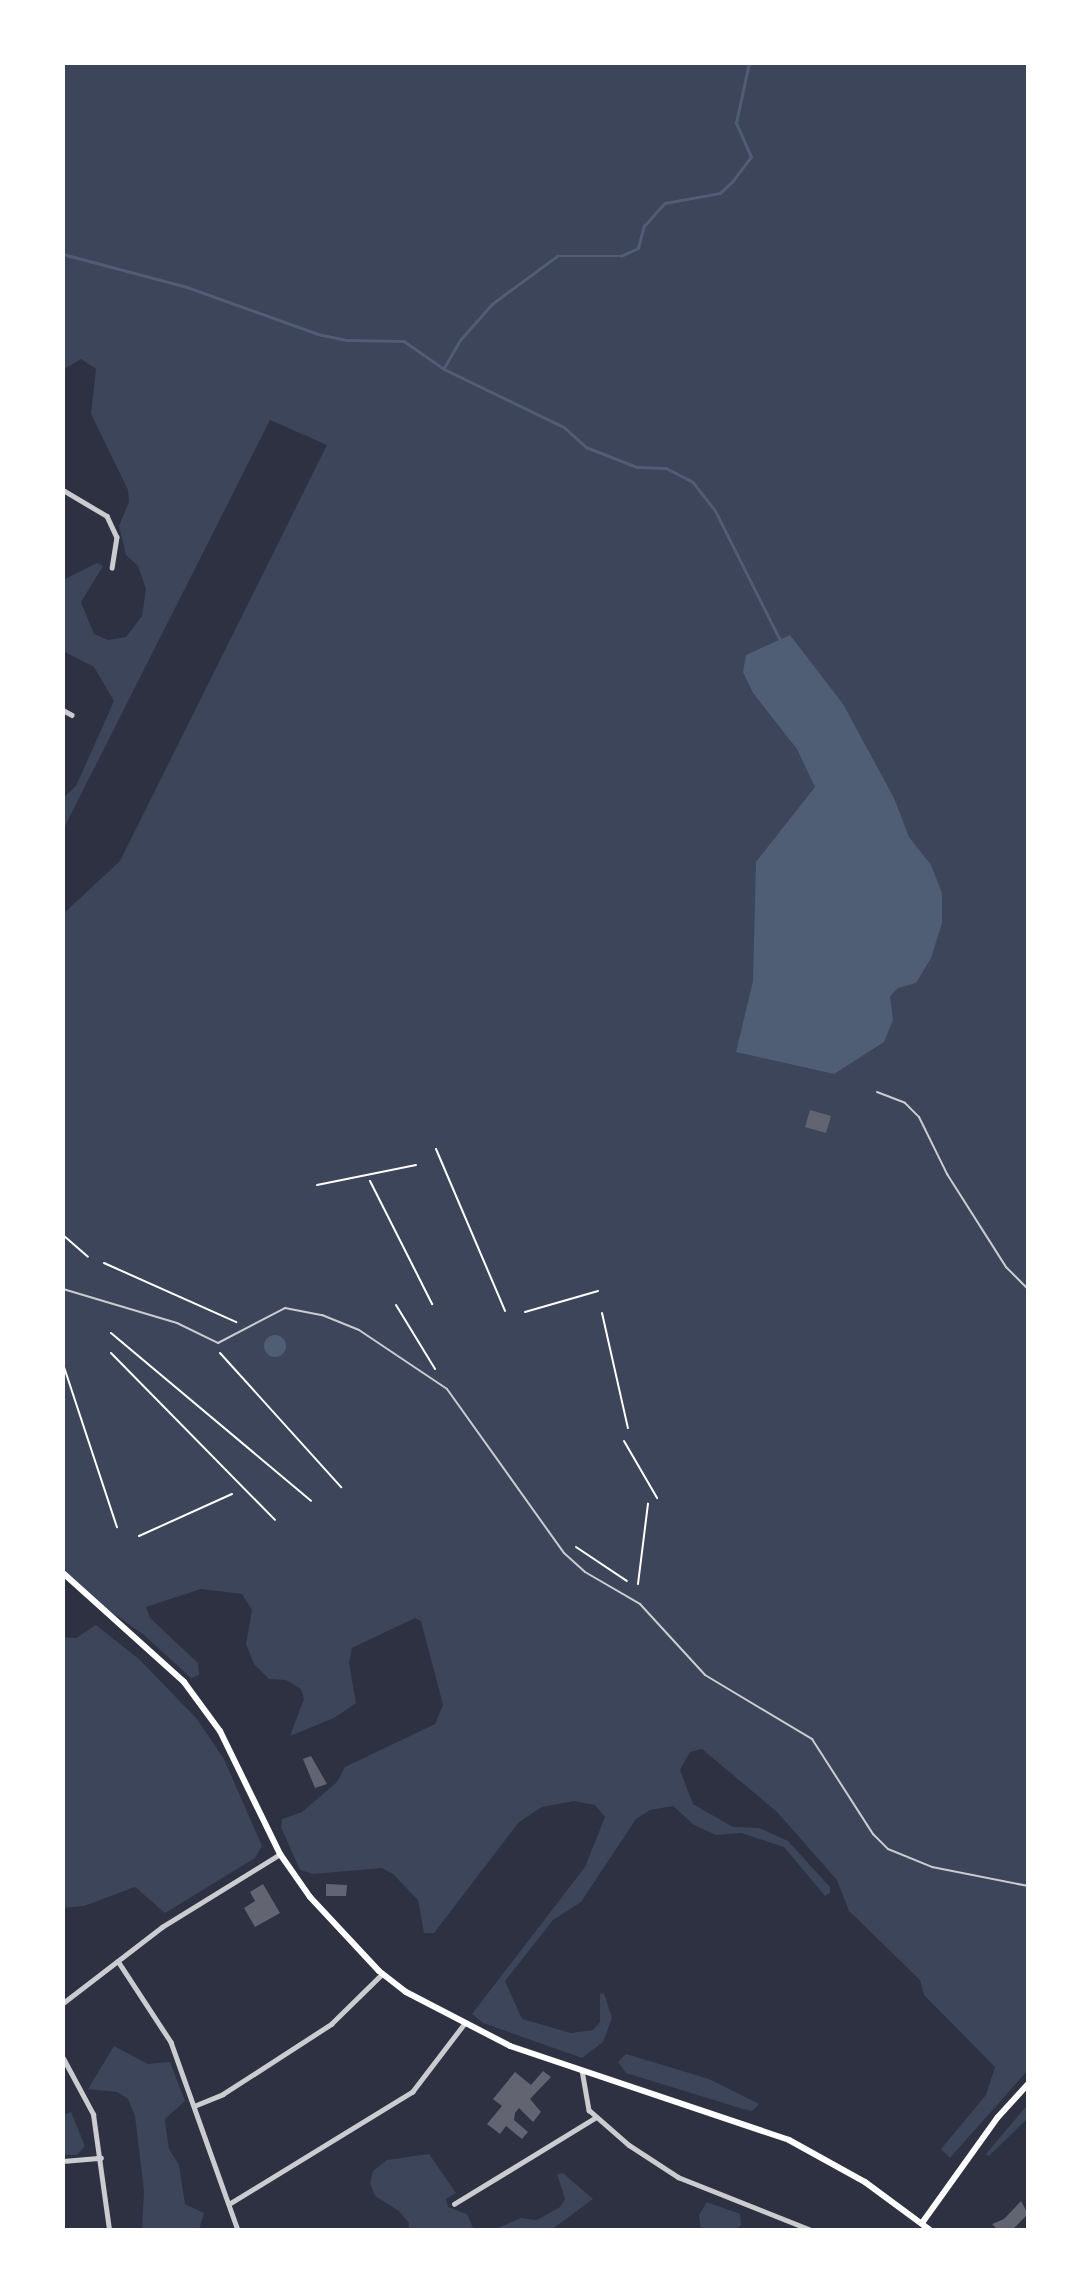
<!DOCTYPE html>
<html>
<head>
<meta charset="utf-8">
<style>
  body { margin:0 }
  #map { position:relative; width:1091px; height:2293px; overflow:hidden; background:#2d3142; font-family:"Exo 2",sans-serif }
  div>[style] { position:absolute }
  [style*='--x'] { left:calc(var(--x)*1px); top:calc(var(--y)*1px); width:calc(var(--w)*1px); rotate:calc(var(--a)*1deg) }
  .green>* { inset:0; background:#3c4559 }
  .water>* { inset:0; background:#4f5d75 }
  .round { border-radius:50% }
  .stream>* { height:2.5px; margin:-1.25px; padding:0 1.25px; transform-origin:1.25px; border-radius:1.25px; background:#4f5d75 }
  .building>* { inset:0; background:#626471 }
  .path>* { height:2px; margin:-1px; padding:0 1px; transform-origin:1px; border-radius:1px; background:#fff }
  .service>* { height:2px; margin:-1px; padding:0 1px; transform-origin:1px; border-radius:1px; background:#caccd0 }
  .minor>* { height:4.5px; margin:-2.25px; padding:0 2.25px; transform-origin:2.25px; border-radius:2.25px; background:#caccd0 }
  .tertiary>* { height:5px; margin:-2.5px; padding:0 2.5px; transform-origin:2.5px; border-radius:2.5px; background:#caccd0 }
  .secondary>* { height:6px; margin:-3px; padding:0 3px; transform-origin:3px; border-radius:3px; background:#fff }
  span { translate:-50% -50%; white-space:nowrap; text-align:center; line-height:1.15; -webkit-text-stroke:5px #fff; paint-order:stroke }
  .frame { position:absolute; inset:0; border:65px solid #fff; pointer-events:none }
</style>
</head>
<body>
<div id="map">
  <div class="green">
    <div style="clip-path:polygon(63px 63px,1028px 63px,1028px 2070px,950px 2158px,941px 2149px,986px 2095px,995px 2067px,924px 1995px,920px 1980px,849px 1911px,837px 1880px,777px 1812px,702px 1749px,690px 1752px,680px 1770px,693px 1804px,733px 1827px,759px 1828px,788px 1841px,830px 1887px,830px 1893px,825px 1896px,784px 1847px,741px 1833px,716px 1835px,694px 1825px,673px 1806px,650px 1810px,636px 1819px,581px 1902px,553px 1920px,505px 1981px,522px 2019px,571px 2033px,593px 2030px,600px 2022px,600px 1994px,604px 1993px,612px 2018px,603px 2042px,582px 2058px,483px 2023px,472px 2014px,585px 1867px,605px 1817px,595px 1805px,574px 1801px,542px 1807px,519px 1822px,434px 1933px,424px 1933px,418px 1900px,393px 1874px,382px 1868px,313px 1874px,300px 1870px,281px 1827px,282px 1819px,302px 1812px,337px 1782px,345px 1767px,435px 1724px,443px 1705px,421px 1621px,415px 1618px,352px 1648px,349px 1663px,356px 1703px,334px 1718px,290px 1736px,304px 1699px,301px 1689px,286px 1680px,269px 1679px,254px 1664px,246px 1644px,252px 1610px,242px 1594px,201px 1589px,146px 1607px,150px 1618px,198px 1663px,199px 1675px,191px 1678px,144px 1635px,110px 1611px,105px 1613px,63px 1573px,63px 914px,120px 861px,327px 445px,270px 420px,63px 830px,63px 798px,76px 786px,114px 701px,94px 667px,63px 651px,63px 580px,97px 563px,103px 566px,81px 602px,94px 634px,108px 640px,126px 637px,142px 616px,146px 589px,138px 566px,126px 555px,119px 526px,129px 502px,128px 490px,91px 414px,96px 369px,81px 359px,63px 370px)"></div>
    <div style="clip-path:polygon(96px 1625px,140px 1660px,197px 1719px,224px 1759px,262px 1846px,255px 1858px,165px 1913px,135px 1887px,84px 1906px,63px 1908px,63px 1637px,76px 1638px)"></div>
    <div style="clip-path:polygon(114px 2046px,148px 2064px,170px 2062px,185px 2101px,165px 2119px,166px 2129px,169px 2149px,179px 2165px,185px 2204px,204px 2213px,199px 2230px,142px 2230px,144px 2191px,135px 2116px,128px 2099px,117px 2092px,88px 2089px)"></div>
    <div style="clip-path:polygon(626px 2054px,709px 2079px,759px 2104px,752px 2111px,743px 2109px,626px 2073px,618px 2062px)"></div>
    <div style="clip-path:polygon(1028px 2104px,1028px 2118px,989px 2156px,986px 2154px)"></div>
    <div style="clip-path:polygon(71px 2112px,85px 2146px,77px 2155px,63px 2155px,63px 2115px)"></div>
    <div style="clip-path:polygon(429px 2154px,456px 2193px,446px 2199px,448px 2207px,467px 2214px,473px 2228px,485px 2230px,408px 2230px,409px 2223px,399px 2211px,375px 2196px,370px 2183px,373px 2171px,387px 2160px)"></div>
    <div style="clip-path:polygon(563px 2173px,593px 2199px,551px 2230px,493px 2230px,521px 2218px,537px 2220px,560px 2207px,565px 2199px,557px 2174px)"></div>
    <div style="clip-path:polygon(707px 2202px,740px 2214px,741px 2225px,736px 2230px,701px 2230px,699px 2215px)"></div>
  </div>
  <div class="water">
    <div style="clip-path:polygon(790px 635px,843px 704px,894px 798px,909px 837px,931px 865px,942px 893px,942px 923px,931px 958px,916px 983px,898px 988px,890px 996px,893px 1020px,884px 1042px,834px 1074px,736px 1052px,753px 981px,756px 862px,815px 787px,797px 749px,753px 693px,743px 672px,746px 655px)"></div>
    <div class="round" style="left:264px;top:1335px;width:22px;height:22px"></div>
  </div>
  <div class="stream">
    <div style="--x:63;--y:254;--w:128;--a:14.9"></div>
    <div style="--x:187;--y:287;--w:139;--a:19.7"></div>
    <div style="--x:318;--y:334;--w:30;--a:12"></div>
    <div style="--x:347;--y:340;--w:57;--a:1"></div>
    <div style="--x:404;--y:341;--w:49;--a:35"></div>
    <div style="--x:444;--y:369;--w:133;--a:25.8"></div>
    <div style="--x:564;--y:427;--w:30;--a:42"></div>
    <div style="--x:586;--y:447;--w:55;--a:21.4"></div>
    <div style="--x:637;--y:467;--w:29;--a:2"></div>
    <div style="--x:666;--y:468;--w:30;--a:27"></div>
    <div style="--x:693;--y:482;--w:36;--a:52"></div>
    <div style="--x:715;--y:510;--w:144;--a:63.3"></div>
    <div style="--x:444;--y:368;--w:32;--a:-60"></div>
    <div style="--x:460;--y:340;--w:48;--a:-48.4"></div>
    <div style="--x:492;--y:304;--w:81;--a:-36.4"></div>
    <div style="--x:557;--y:256;--w:64;--a:0"></div>
    <div style="--x:621;--y:256;--w:19;--a:-25"></div>
    <div style="--x:638;--y:248;--w:23;--a:-75"></div>
    <div style="--x:644;--y:226;--w:31;--a:-48"></div>
    <div style="--x:665;--y:203;--w:56;--a:-10.3"></div>
    <div style="--x:720;--y:193;--w:16;--a:-43"></div>
    <div style="--x:732;--y:182;--w:31;--a:-53"></div>
    <div style="--x:751;--y:157;--w:37;--a:-114"></div>
    <div style="--x:736;--y:123;--w:61;--a:-77.8"></div>
  </div>
  <div class="building">
    <div style="clip-path:polygon(810px 1110px,831px 1116px,826px 1133px,805px 1127px)"></div>
    <div style="clip-path:polygon(311px 1756px,327px 1784px,315px 1788px,303px 1759px)"></div>
    <div style="clip-path:polygon(263px 1884px,280px 1913px,255px 1927px,244px 1908px,255px 1901px,250px 1892px)"></div>
    <div style="clip-path:polygon(326px 1884px,347px 1885px,346px 1896px,326px 1896px)"></div>
    <div style="clip-path:polygon(543px 2071px,551px 2077px,530px 2099px,541px 2112px,533px 2122px,519px 2108px,515px 2113px,514px 2120px,528px 2132px,522px 2139px,506px 2126px,500px 2134px,487px 2124px,502px 2106px,493px 2099px,515px 2072px,531px 2085px)"></div>
    <div style="clip-path:polygon(1021px 2201px,1028px 2214px,1012px 2230px,998px 2230px,992px 2224px,1004px 2219px)"></div>
  </div>
  <div class="path">
    <div style="--x:436;--y:1149;--w:176;--a:66.9"></div>
    <div style="--x:370;--y:1181;--w:138;--a:63.2"></div>
    <div style="--x:317;--y:1185;--w:101;--a:-11.4"></div>
    <div style="--x:63;--y:1235;--w:33;--a:41"></div>
    <div style="--x:104;--y:1263;--w:145;--a:24.1"></div>
    <div style="--x:396;--y:1305;--w:75;--a:58.6"></div>
    <div style="--x:525;--y:1312;--w:76;--a:-16"></div>
    <div style="--x:602;--y:1313;--w:118;--a:77.3"></div>
    <div style="--x:111;--y:1333;--w:261;--a:40"></div>
    <div style="--x:111;--y:1353;--w:234;--a:45.5"></div>
    <div style="--x:220;--y:1353;--w:181;--a:47.9"></div>
    <div style="--x:63;--y:1364;--w:172;--a:71.7"></div>
    <div style="--x:624;--y:1441;--w:66;--a:59.9"></div>
    <div style="--x:139;--y:1536;--w:102;--a:-24.3"></div>
    <div style="--x:576;--y:1547;--w:61;--a:33.7"></div>
    <div style="--x:638;--y:1584;--w:81;--a:-82.9"></div>
  </div>
  <div class="service">
    <div style="--x:877;--y:1092;--w:30;--a:21"></div>
    <div style="--x:905;--y:1103;--w:20;--a:45"></div>
    <div style="--x:919;--y:1117;--w:64;--a:63.8"></div>
    <div style="--x:947;--y:1174;--w:110;--a:57.6"></div>
    <div style="--x:1006;--y:1267;--w:31;--a:45"></div>
    <div style="--x:63;--y:1289;--w:119;--a:16.6"></div>
    <div style="--x:177;--y:1323;--w:46;--a:26"></div>
    <div style="--x:218;--y:1343;--w:76;--a:-27.6"></div>
    <div style="--x:285;--y:1308;--w:38;--a:11"></div>
    <div style="--x:322;--y:1315;--w:40;--a:22"></div>
    <div style="--x:359;--y:1330;--w:106;--a:33.8"></div>
    <div style="--x:447;--y:1389;--w:201;--a:54.5"></div>
    <div style="--x:564;--y:1553;--w:28;--a:42"></div>
    <div style="--x:585;--y:1572;--w:64;--a:30.2"></div>
    <div style="--x:640;--y:1604;--w:96;--a:47.5"></div>
    <div style="--x:705;--y:1675;--w:125;--a:30.9"></div>
    <div style="--x:812;--y:1739;--w:113;--a:57.3"></div>
    <div style="--x:873;--y:1834;--w:21;--a:45"></div>
    <div style="--x:888;--y:1849;--w:48;--a:22.2"></div>
    <div style="--x:932;--y:1867;--w:98;--a:11.2"></div>
  </div>
  <div class="minor">
    <div style="--x:63;--y:490;--w:51;--a:30.6"></div>
    <div style="--x:107;--y:516;--w:23;--a:65"></div>
    <div style="--x:117;--y:537;--w:31;--a:99"></div>
    <div style="--x:63;--y:710;--w:10;--a:29"></div>
    <div style="--x:118;--y:1961;--w:97;--a:56.8"></div>
    <div style="--x:171;--y:2042;--w:200;--a:70.4"></div>
    <div style="--x:63;--y:2003;--w:125;--a:-37.5"></div>
    <div style="--x:162;--y:1927;--w:139;--a:-31.7"></div>
    <div style="--x:582;--y:2070;--w:41;--a:80.1"></div>
    <div style="--x:589;--y:2110;--w:53;--a:41.2"></div>
    <div style="--x:629;--y:2145;--w:59;--a:33.1"></div>
    <div style="--x:678;--y:2177;--w:143;--a:21.7"></div>
    <div style="--x:194;--y:2106;--w:31;--a:-22"></div>
    <div style="--x:223;--y:2094;--w:129;--a:-32.9"></div>
    <div style="--x:331;--y:2024;--w:71;--a:-44.4"></div>
    <div style="--x:63;--y:2161;--w:38;--a:-5"></div>
    <div style="--x:229;--y:2204;--w:215;--a:-31.5"></div>
    <div style="--x:412;--y:2092;--w:86;--a:-52.6"></div>
    <div style="--x:454;--y:2204;--w:165;--a:-31.4"></div>
  </div>
  <div class="tertiary">
    <div style="--x:63;--y:2058;--w:64;--a:61.8"></div>
    <div style="--x:93;--y:2114;--w:117;--a:82.1"></div>
  </div>
  <div class="secondary">
    <div style="--x:63;--y:1573;--w:163;--a:42"></div>
    <div style="--x:184;--y:1682;--w:61;--a:53.7"></div>
    <div style="--x:220;--y:1731;--w:137;--a:64"></div>
    <div style="--x:280;--y:1854;--w:52;--a:55.1"></div>
    <div style="--x:310;--y:1897;--w:101;--a:47"></div>
    <div style="--x:379;--y:1971;--w:34;--a:38"></div>
    <div style="--x:406;--y:1992;--w:117;--a:27.4"></div>
    <div style="--x:510;--y:2046;--w:294;--a:18.6"></div>
    <div style="--x:789;--y:2140;--w:87;--a:28.9"></div>
    <div style="--x:865;--y:2182;--w:81;--a:36.4"></div>
    <div style="--x:922;--y:2223;--w:130;--a:-54.4"></div>
    <div style="--x:998;--y:2117;--w:45;--a:-47.7"></div>
  </div>
  <div class="frame"></div>
</div>
</body>
</html>
